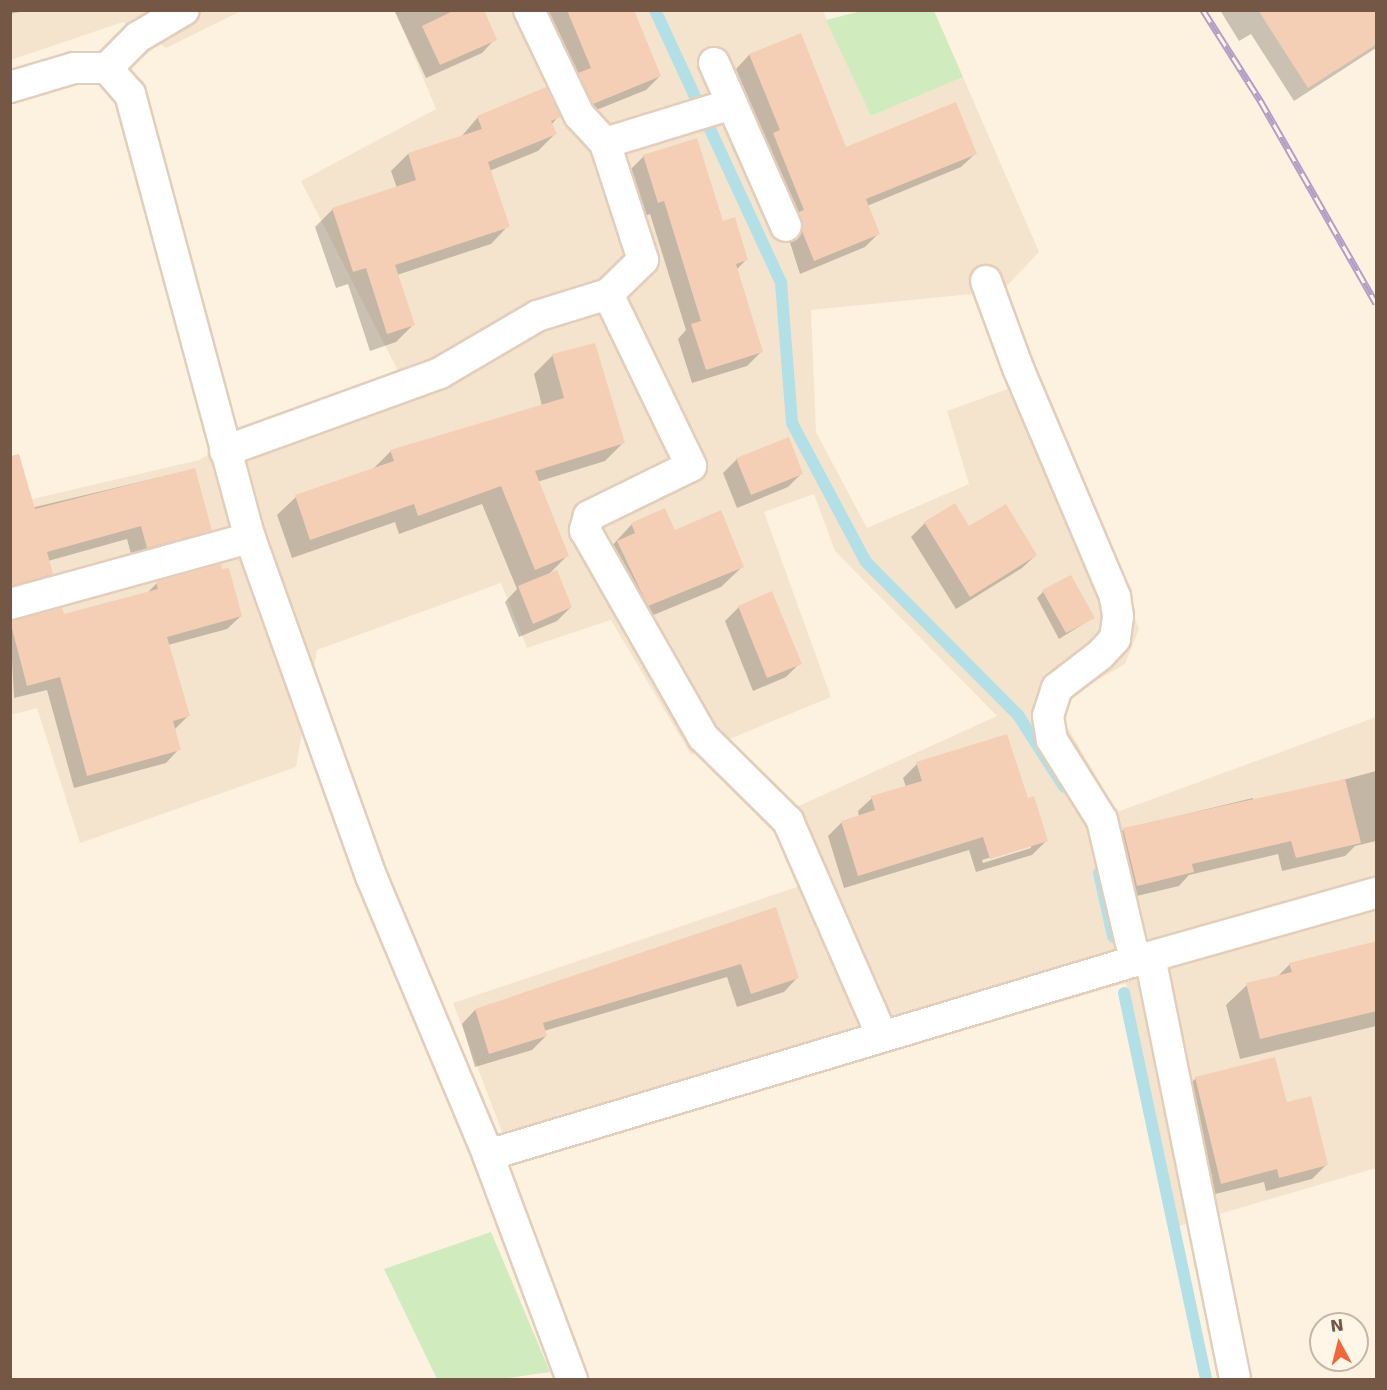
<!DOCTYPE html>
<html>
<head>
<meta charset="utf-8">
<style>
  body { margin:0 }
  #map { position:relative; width:1387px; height:1390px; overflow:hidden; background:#fdf2df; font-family:"DejaVu Sans",sans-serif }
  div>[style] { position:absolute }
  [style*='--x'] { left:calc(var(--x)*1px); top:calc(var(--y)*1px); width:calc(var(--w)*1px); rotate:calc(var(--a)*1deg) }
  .residential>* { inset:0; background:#f5e4cd }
  .green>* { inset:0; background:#d0ebbe }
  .shadow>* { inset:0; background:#0003 }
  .stream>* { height:12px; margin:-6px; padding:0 6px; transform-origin:6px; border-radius:6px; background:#b3dfe7 }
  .building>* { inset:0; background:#f4cfb6 }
  .roads { filter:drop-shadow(2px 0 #e2cebb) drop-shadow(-2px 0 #e2cebb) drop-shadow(0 2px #e2cebb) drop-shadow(0 -2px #e2cebb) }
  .street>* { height:30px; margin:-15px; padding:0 15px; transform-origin:15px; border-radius:15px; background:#fff }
  .rail>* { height:7px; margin-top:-3.5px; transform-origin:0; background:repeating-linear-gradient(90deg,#fff6e7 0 14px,#b49ec6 0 28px); box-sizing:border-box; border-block:2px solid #b49ec6 }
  span { translate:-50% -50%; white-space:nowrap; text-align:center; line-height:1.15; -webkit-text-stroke:4.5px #fff6e7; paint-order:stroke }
  .frame { position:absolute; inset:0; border:12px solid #755746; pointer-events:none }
  .north { position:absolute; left:1309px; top:1312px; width:60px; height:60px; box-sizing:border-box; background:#fff6e7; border:2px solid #c8b6a7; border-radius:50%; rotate:353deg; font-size:16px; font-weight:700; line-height:24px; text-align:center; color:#755746 }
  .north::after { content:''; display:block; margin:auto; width:21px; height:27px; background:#ee673d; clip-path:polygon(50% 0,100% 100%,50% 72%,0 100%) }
</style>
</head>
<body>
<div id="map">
  <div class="residential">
    <div style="clip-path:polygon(10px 11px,241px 11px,166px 48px,123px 22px,11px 60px)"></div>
    <div style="clip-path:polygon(395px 11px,823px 11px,871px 116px,963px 77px,1039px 252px,1002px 291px,811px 310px,816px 432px,867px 528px,969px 484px,947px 411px,1038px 378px,1139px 629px,1125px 664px,1072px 695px,1065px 723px,1117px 812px,1376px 717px,1376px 1168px,1172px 1228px,1126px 983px,513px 1161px,453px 1003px,803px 885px,792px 809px,997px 716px,835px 551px,814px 494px,764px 512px,831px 697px,691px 755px,611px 620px,527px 648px,501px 583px,317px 650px,296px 767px,80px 843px,37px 708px,11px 715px,11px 504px,199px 460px,248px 431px,399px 373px,301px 181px,436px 109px)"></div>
  </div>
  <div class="green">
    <div style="clip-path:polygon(861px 11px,934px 11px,963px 77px,871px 116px,826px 20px)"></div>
    <div style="clip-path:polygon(491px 1232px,550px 1372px,500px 1379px,437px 1379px,384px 1269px)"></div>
  </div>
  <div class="shadow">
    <div style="clip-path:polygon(10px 10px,29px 10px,10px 14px)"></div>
    <div style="clip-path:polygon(394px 10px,481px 10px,495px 39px,482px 53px,426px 78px)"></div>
    <div style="clip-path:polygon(544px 10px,629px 10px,660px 76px,646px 90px,579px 117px,575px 78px,553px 23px,549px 24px)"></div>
    <div style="clip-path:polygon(1220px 10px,1376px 14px,1376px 48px,1294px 101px,1251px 34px,1239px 41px)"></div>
    <div style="clip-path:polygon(801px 35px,845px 149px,975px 154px,961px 167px,867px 206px,879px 233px,865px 247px,800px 274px,760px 148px,766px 142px,736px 69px,749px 55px)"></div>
    <div style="clip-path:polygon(559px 116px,551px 125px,555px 134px,538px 151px,489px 171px,508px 226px,491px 244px,397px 275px,413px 325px,396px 342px,370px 351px,348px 284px,336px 288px,315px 227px,333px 209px,397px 188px,391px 171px,408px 154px,461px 137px,478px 117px)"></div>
    <div style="clip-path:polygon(644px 156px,722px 223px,746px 260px,736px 270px,761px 352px,747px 366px,692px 383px,678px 339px,686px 330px,650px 214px,644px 216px,630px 170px)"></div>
    <div style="clip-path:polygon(553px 355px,624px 442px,605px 461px,537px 482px,567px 556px,548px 575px,571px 607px,557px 621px,519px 637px,505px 602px,517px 589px,482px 504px,399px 534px,395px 522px,292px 558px,277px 515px,296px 497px,372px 470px,391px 451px,542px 406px,534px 374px)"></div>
    <div style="clip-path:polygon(737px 459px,802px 473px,788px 487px,737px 508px,723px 473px)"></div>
    <div style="clip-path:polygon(194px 469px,210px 530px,196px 544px,133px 561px,127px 539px,48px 561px,51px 574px,37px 588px,10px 596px,10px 513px)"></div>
    <div style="clip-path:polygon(925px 523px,969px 528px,1036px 555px,1022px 568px,956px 609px,911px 537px)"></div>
    <div style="clip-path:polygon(632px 524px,674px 532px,742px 567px,721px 587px,627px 626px,597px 562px)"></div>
    <div style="clip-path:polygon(157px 583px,241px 616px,227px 629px,168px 645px,188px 716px,174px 730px,179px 749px,166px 763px,74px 788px,47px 690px,14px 698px,10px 622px,63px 616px,146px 594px)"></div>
    <div style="clip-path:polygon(1043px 592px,1093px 618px,1059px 639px,1037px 598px)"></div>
    <div style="clip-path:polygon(739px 607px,800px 663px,786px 677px,753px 691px,725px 621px)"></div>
    <div style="clip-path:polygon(evenodd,917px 764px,1027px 800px,1046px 841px,1032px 855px,976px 872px,969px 850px,844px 888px,828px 836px,841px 823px,859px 817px,858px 811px,872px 798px,906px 787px,903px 778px,917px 764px,1031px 845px,1031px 848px,983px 863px,982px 860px,1031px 845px)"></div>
    <div style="clip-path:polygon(1376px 771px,1376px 841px,1355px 846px,1345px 856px,1282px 871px,1278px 854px,1189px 875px,1179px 886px,1124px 899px,1110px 843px,1124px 829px,1253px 798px,1254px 804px)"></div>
    <div style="clip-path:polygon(775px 909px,797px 978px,784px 992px,737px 1007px,727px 977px,544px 1031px,546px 1036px,532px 1050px,475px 1067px,462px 1024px,475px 1010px)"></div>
    <div style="clip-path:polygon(1376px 943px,1376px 1026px,1240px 1059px,1226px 1005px,1247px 985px,1277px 977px,1290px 964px)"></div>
    <div style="clip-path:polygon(1196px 1078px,1285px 1104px,1326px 1165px,1312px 1179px,1266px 1191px,1264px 1182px,1207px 1196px,1182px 1092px)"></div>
  </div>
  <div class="stream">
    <div style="--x:655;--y:10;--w:301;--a:65.2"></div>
    <div style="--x:781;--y:283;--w:140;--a:85.5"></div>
    <div style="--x:792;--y:423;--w:157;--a:62"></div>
    <div style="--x:866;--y:562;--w:216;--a:45.2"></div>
    <div style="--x:1018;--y:715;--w:85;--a:57.4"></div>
    <div style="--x:1099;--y:873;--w:65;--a:77.5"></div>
    <div style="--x:1124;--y:993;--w:396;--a:78"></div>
  </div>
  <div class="building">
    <div style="clip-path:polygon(455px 10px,484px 10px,497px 40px,440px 65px,422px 26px)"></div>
    <div style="clip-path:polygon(567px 10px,634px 10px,661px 76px,593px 104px,578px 73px,591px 68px)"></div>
    <div style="clip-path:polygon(1258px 10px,1377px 10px,1377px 44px,1308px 88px)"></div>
    <div style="clip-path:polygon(801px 33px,846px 147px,956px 102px,977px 154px,866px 199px,880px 234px,814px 261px,802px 231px,799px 212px,804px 210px,773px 133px,780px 130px,749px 54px)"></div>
    <div style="clip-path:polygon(546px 87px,561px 117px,551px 121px,557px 134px,488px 162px,510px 227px,395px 265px,415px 325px,387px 334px,366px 268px,353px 272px,332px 208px,416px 180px,408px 153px,482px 129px,477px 116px)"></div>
    <div style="clip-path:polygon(697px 138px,723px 221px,735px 217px,748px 260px,736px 264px,763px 352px,706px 370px,691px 324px,701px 321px,664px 201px,658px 203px,643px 155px)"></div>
    <div style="clip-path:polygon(595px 343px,625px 443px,535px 471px,569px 556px,535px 570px,501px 486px,418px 516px,414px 504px,310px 540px,295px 495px,394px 461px,390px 450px,564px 398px,552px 354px)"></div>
    <div style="clip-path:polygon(789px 437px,803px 474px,751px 495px,736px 458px)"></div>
    <div style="clip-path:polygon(19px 454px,35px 509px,195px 468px,212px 531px,147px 548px,141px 526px,47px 552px,53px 574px,10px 586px,10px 456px)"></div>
    <div style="clip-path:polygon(955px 503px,969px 526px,1006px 504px,1037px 555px,970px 597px,924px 522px)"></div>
    <div style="clip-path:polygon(665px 508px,675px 530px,721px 510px,744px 567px,648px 606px,617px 541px,635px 533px,631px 523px)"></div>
    <div style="clip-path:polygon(221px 564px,222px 569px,229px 568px,242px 616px,167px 637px,190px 716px,173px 721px,181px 750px,87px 776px,60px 677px,27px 686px,10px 621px,62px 608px,64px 614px,158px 589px,156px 582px)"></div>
    <div style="clip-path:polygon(557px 570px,572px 607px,533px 624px,518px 586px)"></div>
    <div style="clip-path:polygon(1071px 575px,1095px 618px,1066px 633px,1042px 590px)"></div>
    <div style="clip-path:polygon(772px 591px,802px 664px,767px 678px,738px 606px)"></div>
    <div style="clip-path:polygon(1007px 734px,1028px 798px,1034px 796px,1048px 841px,990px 859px,983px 837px,858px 876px,841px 821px,875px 810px,871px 796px,922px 781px,916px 762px)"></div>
    <div style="clip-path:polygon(1345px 779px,1361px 843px,1296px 858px,1291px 841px,1192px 864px,1194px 872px,1137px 886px,1123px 828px)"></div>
    <div style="clip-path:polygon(776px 907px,799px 978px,751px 994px,741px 964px,543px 1023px,547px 1036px,489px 1054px,475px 1009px)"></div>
    <div style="clip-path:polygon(1377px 941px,1377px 1011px,1260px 1039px,1246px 983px,1292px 972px,1289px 963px)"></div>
    <div style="clip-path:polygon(1275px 1057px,1287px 1102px,1311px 1096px,1328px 1165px,1279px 1178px,1277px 1169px,1221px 1184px,1195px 1077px)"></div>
  </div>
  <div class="roads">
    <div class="street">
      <div style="--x:529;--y:10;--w:116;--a:64.5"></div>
      <div style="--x:579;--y:115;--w:38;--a:47"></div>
      <div style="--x:605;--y:143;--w:123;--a:72"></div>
      <div style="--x:643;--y:260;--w:49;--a:135.8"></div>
      <div style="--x:714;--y:63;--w:178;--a:66.2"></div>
      <div style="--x:107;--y:68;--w:44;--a:-45"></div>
      <div style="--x:138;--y:37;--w:53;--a:-30.4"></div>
      <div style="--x:10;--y:87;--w:67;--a:-16.5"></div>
      <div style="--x:74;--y:68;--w:33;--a:0"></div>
      <div style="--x:107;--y:68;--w:35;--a:49"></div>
      <div style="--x:130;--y:94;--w:460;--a:74.9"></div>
      <div style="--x:250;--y:538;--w:359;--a:70.3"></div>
      <div style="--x:371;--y:876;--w:303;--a:67.2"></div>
      <div style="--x:488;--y:1155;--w:240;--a:69.5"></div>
      <div style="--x:605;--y:143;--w:133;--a:-17.1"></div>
      <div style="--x:986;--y:281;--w:93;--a:69.8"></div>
      <div style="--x:1018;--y:368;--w:249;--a:67"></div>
      <div style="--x:1115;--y:597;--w:20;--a:81"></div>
      <div style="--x:1118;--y:617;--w:22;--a:98"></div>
      <div style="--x:1115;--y:639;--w:22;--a:133"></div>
      <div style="--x:1100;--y:655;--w:54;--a:142.5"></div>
      <div style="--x:1057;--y:688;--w:29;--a:108"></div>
      <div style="--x:1048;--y:716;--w:24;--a:81"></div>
      <div style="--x:1052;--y:740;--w:94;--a:58"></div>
      <div style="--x:1102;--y:820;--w:145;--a:76.8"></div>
      <div style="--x:225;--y:451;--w:229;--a:-19.9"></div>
      <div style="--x:440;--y:373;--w:113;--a:-30.4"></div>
      <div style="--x:537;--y:316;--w:74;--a:-17.2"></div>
      <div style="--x:608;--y:294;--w:191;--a:64.2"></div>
      <div style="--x:691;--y:466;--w:114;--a:153.9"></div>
      <div style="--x:589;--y:516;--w:15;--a:106"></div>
      <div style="--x:585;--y:530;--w:238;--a:60.3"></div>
      <div style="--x:703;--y:737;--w:120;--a:44.7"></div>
      <div style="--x:788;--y:821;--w:235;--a:66.4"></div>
      <div style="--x:10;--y:604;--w:249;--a:-15.4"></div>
      <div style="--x:1150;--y:957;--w:431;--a:78.6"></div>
      <div style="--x:488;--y:1155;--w:675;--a:-16.69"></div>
      <div style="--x:1135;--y:961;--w:250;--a:-15.8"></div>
    </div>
  </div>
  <div class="rail">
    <div style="--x:1203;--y:10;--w:107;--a:57.7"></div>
    <div style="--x:1260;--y:100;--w:234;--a:60.3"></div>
  </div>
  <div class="frame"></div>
  <div class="north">N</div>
</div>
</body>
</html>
